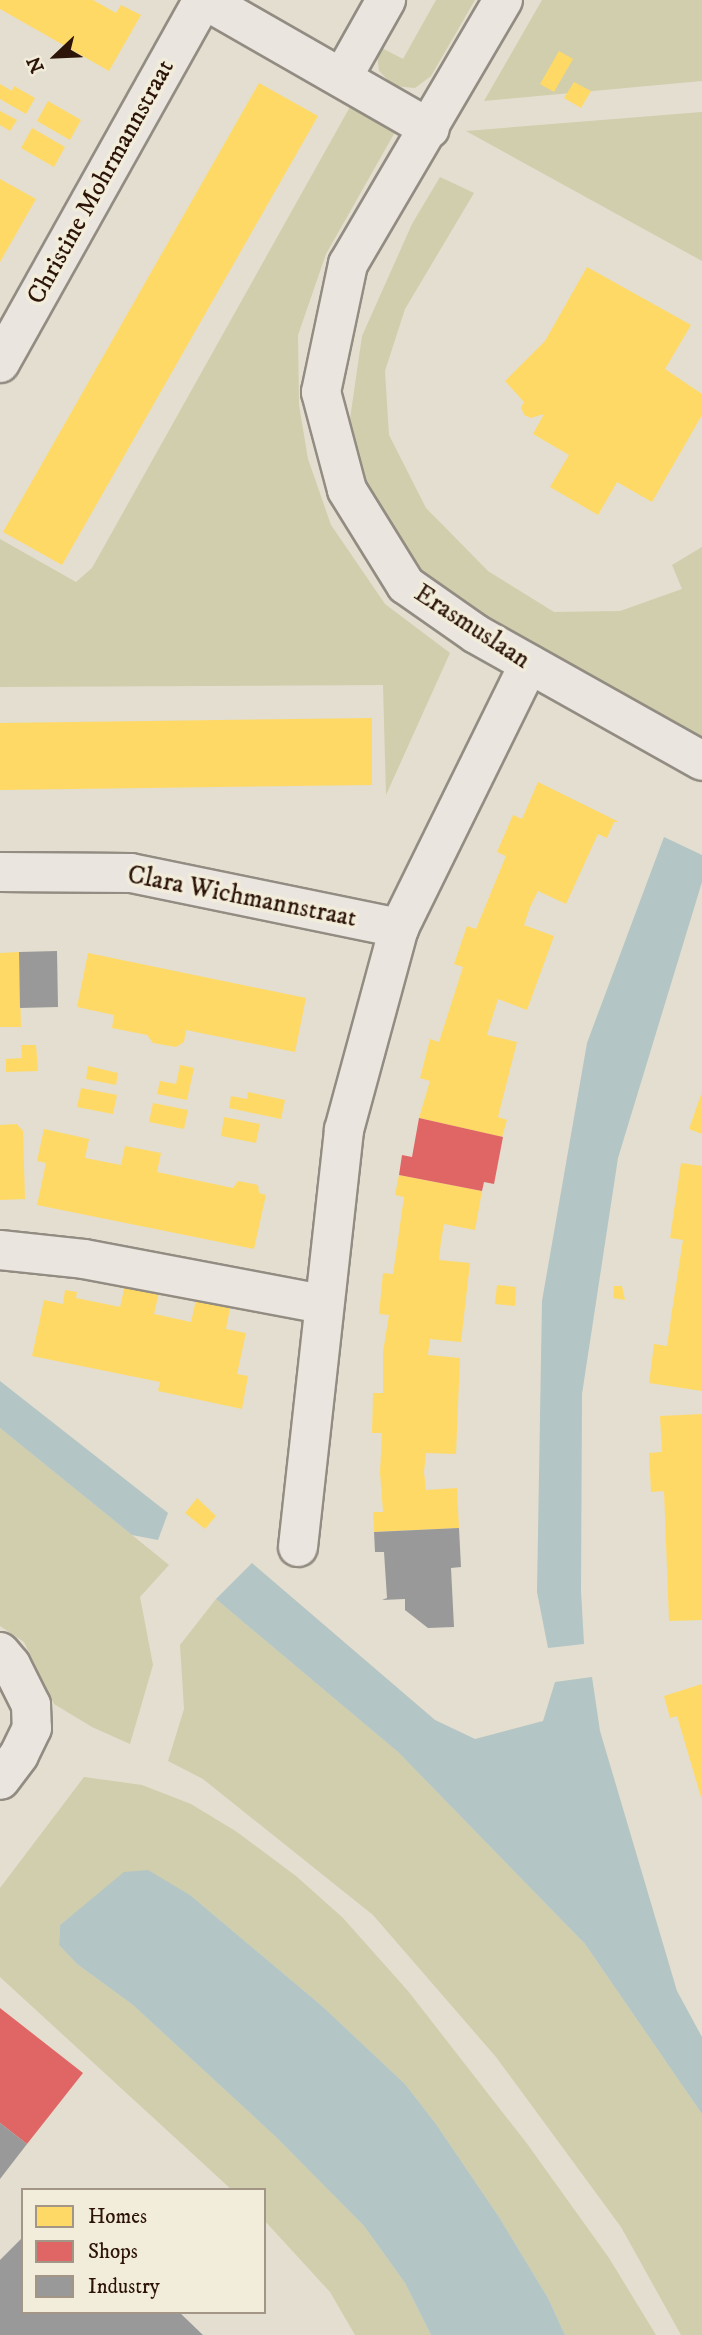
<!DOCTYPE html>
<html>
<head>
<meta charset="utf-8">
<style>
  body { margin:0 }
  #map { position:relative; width:702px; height:2335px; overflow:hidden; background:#e3decf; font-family:"IM FELL DW Pica",serif }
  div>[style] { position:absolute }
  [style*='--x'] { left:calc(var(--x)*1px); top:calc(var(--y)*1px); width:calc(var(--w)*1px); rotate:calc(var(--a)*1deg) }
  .green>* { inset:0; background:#d0ceac }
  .water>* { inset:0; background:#b3c5c4 }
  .homes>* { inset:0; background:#ffd966 }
  .shops>* { inset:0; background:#e06666 }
  .industry>* { inset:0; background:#999 }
  .roads { filter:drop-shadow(2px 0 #928c83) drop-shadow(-2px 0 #928c83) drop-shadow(0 2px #928c83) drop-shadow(0 -2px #928c83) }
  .minor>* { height:38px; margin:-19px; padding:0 19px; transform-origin:19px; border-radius:19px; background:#eae6df }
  span { translate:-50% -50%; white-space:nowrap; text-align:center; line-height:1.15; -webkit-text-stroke:7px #f2ecdb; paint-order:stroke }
  .street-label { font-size:26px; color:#2c1408 }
  .legend { position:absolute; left:21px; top:2188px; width:245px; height:126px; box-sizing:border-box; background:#f2ecdb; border:2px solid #a39687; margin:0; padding:9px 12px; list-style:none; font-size:21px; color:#2c1408 }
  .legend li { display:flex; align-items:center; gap:14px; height:35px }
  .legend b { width:35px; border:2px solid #a39687 }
  .north { position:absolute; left:21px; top:21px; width:70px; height:70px; -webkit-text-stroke:5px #f2ecdb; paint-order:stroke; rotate:247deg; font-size:19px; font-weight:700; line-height:28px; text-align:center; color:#2c1408 }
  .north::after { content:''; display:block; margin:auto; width:24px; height:32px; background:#2c1408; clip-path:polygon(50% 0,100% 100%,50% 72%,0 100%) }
</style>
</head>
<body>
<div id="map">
  <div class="green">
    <div style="clip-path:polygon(436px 0,475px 0,431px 76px,415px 88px,394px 86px,379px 71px,376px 45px,403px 59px)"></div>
    <div style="clip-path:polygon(542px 0,702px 0,702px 81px,484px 101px)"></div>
    <div style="clip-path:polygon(360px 89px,399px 125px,326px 254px,298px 335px,299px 405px,308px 459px,331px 525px,385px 604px,450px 653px,386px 795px,383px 685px,0 687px,0 539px,76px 582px,92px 568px)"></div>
    <div style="clip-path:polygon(702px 112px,702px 261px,466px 131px)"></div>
    <div style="clip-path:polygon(440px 177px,474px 193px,405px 309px,385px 371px,389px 435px,426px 508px,488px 571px,554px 612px,620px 611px,682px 589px,672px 565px,702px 547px,702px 743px,461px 608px,393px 543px,364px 486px,350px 419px,362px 336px,412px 224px)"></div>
    <div style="clip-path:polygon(0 1428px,169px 1565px,140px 1597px,153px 1665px,130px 1744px,92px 1727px,54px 1704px,24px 1642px,0 1626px)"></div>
    <div style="clip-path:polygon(216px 1599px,398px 1752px,585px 1944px,702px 2114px,702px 2335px,681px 2335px,621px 2227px,496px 2057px,373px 1915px,203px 1779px,168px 1761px,184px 1709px,180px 1645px)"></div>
    <div style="clip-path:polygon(84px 1777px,142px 1785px,191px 1804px,237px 1832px,296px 1876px,343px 1918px,408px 1991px,528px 2145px,609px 2258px,656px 2335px,565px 2335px,548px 2298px,499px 2217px,436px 2124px,405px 2084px,322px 2006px,190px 1895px,148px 1871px,124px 1873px,60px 1925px,59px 1945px,77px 1964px,133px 2005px,277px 2138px,364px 2226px,405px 2283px,431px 2335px,355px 2335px,330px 2292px,264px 2220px,264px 2190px,232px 2190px,0 1977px,0 1888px)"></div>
  </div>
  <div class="water">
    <div style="clip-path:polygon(664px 837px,702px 855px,702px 882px,618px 1158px,582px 1394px,581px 1591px,584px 1644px,548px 1648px,537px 1592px,542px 1301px,587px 1043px)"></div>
    <div style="clip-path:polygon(0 1381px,168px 1513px,158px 1540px,132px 1535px,0 1428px)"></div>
    <div style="clip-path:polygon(252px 1563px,435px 1720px,475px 1739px,543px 1721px,555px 1682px,592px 1677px,600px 1731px,677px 1991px,702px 2037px,702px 2114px,585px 1944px,398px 1752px,216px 1599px)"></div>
    <div style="clip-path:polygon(148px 1870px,190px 1895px,322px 2006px,405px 2084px,436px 2124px,499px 2217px,548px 2298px,565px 2335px,431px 2335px,405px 2283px,364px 2226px,277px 2138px,133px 2005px,77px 1964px,59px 1945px,60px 1925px,124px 1872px)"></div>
  </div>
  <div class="homes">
    <div style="clip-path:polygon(0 0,93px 0,116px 13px,121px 5px,141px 15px,109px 71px,0 9px)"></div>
    <div style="clip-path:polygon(559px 51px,573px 59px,554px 92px,540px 84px)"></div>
    <div style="clip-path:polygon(574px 82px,591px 91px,581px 108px,564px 98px)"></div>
    <div style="clip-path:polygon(259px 83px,318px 116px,62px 565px,3px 532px)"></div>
    <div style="clip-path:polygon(0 84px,12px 91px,14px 86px,35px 98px,26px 114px,0 99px)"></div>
    <div style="clip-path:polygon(48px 101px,81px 120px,70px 140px,37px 121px)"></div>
    <div style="clip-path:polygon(0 111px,17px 120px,10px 131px,0 125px)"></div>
    <div style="clip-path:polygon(32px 128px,65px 147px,54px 167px,21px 148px)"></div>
    <div style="clip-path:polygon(0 179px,36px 199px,0 262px)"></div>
    <div style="clip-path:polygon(587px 267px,691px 325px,665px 369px,702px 394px,702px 415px,652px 502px,617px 482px,598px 515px,550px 487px,569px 455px,533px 434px,544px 414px,531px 418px,524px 415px,521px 407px,524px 402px,505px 381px,545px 341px)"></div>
    <div style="clip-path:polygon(372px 718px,372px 785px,0 790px,0 723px)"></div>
    <div style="clip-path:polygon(538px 782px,619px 822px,614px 822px,607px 838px,598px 834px,566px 904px,538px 891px,530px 907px,524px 925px,554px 936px,527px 1010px,498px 999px,487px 1035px,517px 1042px,498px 1117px,507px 1120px,502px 1137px,419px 1118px,430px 1081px,420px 1078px,430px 1039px,439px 1042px,463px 967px,454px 964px,467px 926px,476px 929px,506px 856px,497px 852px,513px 815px,522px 819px)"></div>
    <div style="clip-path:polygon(19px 952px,21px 1027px,0 1027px,0 953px)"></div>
    <div style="clip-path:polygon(88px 953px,306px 998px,295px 1052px,186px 1030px,184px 1042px,176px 1047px,153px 1043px,147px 1035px,112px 1028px,114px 1015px,77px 1007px)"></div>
    <div style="clip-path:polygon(21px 1045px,36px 1045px,38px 1071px,6px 1072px,6px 1059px,22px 1058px)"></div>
    <div style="clip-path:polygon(180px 1065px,194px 1068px,187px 1100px,157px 1094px,160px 1081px,176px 1084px)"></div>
    <div style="clip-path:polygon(88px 1066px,118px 1073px,116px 1085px,86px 1079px)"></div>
    <div style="clip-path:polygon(81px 1088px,117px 1095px,113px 1114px,77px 1107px)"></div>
    <div style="clip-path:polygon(248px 1092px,285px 1100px,281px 1119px,229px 1108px,231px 1096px,247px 1099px)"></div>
    <div style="clip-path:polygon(702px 1092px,702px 1134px,689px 1129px)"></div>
    <div style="clip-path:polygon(153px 1103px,188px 1110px,184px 1129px,149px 1122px)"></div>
    <div style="clip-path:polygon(224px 1117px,260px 1124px,256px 1143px,221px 1136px)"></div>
    <div style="clip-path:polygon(17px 1124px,23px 1131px,25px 1199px,0 1200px,0 1125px)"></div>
    <div style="clip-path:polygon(44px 1129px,89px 1139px,85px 1158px,121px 1165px,125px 1146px,161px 1153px,157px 1172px,233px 1188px,238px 1181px,258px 1185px,259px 1193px,266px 1195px,254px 1249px,37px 1205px,46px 1163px,37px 1161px)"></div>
    <div style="clip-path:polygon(681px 1163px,702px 1166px,702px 1391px,649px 1383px,654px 1344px,667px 1346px,672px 1311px,683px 1240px,670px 1238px)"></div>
    <div style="clip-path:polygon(399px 1175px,482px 1191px,475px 1230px,444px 1224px,441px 1241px,439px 1260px,470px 1263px,461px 1342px,430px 1339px,428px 1355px,460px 1358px,456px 1454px,426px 1453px,424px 1472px,426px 1490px,457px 1488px,459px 1528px,374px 1532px,373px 1512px,383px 1512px,380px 1472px,382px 1433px,372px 1433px,373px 1393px,383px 1393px,383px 1352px,389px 1315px,379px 1314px,383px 1273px,393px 1274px,404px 1197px,395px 1195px)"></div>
    <div style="clip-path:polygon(126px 1281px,160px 1288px,154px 1314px,191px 1322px,197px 1295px,231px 1303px,226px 1329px,246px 1333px,237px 1374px,248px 1376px,242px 1409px,158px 1391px,160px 1382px,32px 1356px,44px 1300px,63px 1304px,65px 1290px,77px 1292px,76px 1298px,120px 1307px)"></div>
    <div style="clip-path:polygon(497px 1285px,516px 1287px,515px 1306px,495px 1304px)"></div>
    <div style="clip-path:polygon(614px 1286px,622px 1286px,625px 1300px,613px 1298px)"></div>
    <div style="clip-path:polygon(702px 1414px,702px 1620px,669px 1621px,664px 1491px,651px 1492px,649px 1453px,662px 1452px,660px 1416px)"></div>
    <div style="clip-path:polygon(197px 1498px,216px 1516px,205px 1529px,185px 1513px)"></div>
    <div style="clip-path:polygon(702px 1684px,702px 1797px,701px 1797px,677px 1716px,670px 1718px,664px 1696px)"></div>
  </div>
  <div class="shops">
    <div style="clip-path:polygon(419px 1118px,503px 1137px,494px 1184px,484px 1182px,482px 1191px,399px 1175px,402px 1155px,412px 1157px)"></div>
    <div style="clip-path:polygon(0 2008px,83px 2073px,27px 2144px,0 2123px)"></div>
  </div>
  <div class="industry">
    <div style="clip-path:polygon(57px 951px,58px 1007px,20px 1008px,19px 952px)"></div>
    <div style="clip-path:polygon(459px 1528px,461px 1567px,451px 1568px,454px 1627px,428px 1628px,405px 1610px,405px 1599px,382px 1600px,387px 1598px,384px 1552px,375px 1552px,374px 1532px)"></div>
    <div style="clip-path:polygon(0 2123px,27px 2144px,0 2179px)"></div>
    <div style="clip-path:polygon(23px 2237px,23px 2312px,179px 2312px,203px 2335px,0 2335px,0 2260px)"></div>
  </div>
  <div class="roads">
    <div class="minor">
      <div style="--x:205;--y:0;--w:259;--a:29.8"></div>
      <div style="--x:503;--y:0;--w:306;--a:120.4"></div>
      <div style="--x:348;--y:264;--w:131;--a:101.9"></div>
      <div style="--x:321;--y:392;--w:101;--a:75.1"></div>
      <div style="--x:347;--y:490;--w:112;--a:58.2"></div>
      <div style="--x:406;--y:585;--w:85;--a:35"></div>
      <div style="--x:476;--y:634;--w:259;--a:29.3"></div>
      <div style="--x:342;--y:78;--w:90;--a:-60.6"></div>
      <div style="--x:0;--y:363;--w:416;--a:-60.8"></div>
      <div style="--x:0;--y:872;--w:131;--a:0.4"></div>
      <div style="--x:131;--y:873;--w:274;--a:11.6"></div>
      <div style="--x:0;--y:1250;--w:84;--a:6.1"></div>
      <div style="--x:84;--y:1259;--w:243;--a:10.7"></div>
      <div style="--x:298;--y:1547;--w:420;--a:-83.7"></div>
      <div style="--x:344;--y:1130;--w:209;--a:-74.8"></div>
      <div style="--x:399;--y:928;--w:294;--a:-63.8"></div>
      <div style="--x:0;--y:1652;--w:17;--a:50"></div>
      <div style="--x:11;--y:1665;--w:45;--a:63.4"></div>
      <div style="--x:31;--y:1705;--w:23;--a:88"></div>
      <div style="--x:32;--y:1728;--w:30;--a:116"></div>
      <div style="--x:19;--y:1755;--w:31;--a:127"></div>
    </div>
  </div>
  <div class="street-label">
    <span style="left:101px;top:182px;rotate:-61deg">Christine Mohrmannstraat</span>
    <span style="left:472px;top:627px;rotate:33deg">Erasmuslaan</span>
    <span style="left:242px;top:897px;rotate:11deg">Clara Wichmannstraat</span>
  </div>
  <ul class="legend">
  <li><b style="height:19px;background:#ffd966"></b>Homes</li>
  <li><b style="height:19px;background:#e06666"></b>Shops</li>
  <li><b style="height:19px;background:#999"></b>Industry</li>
  </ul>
  <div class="north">N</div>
</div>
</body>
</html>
